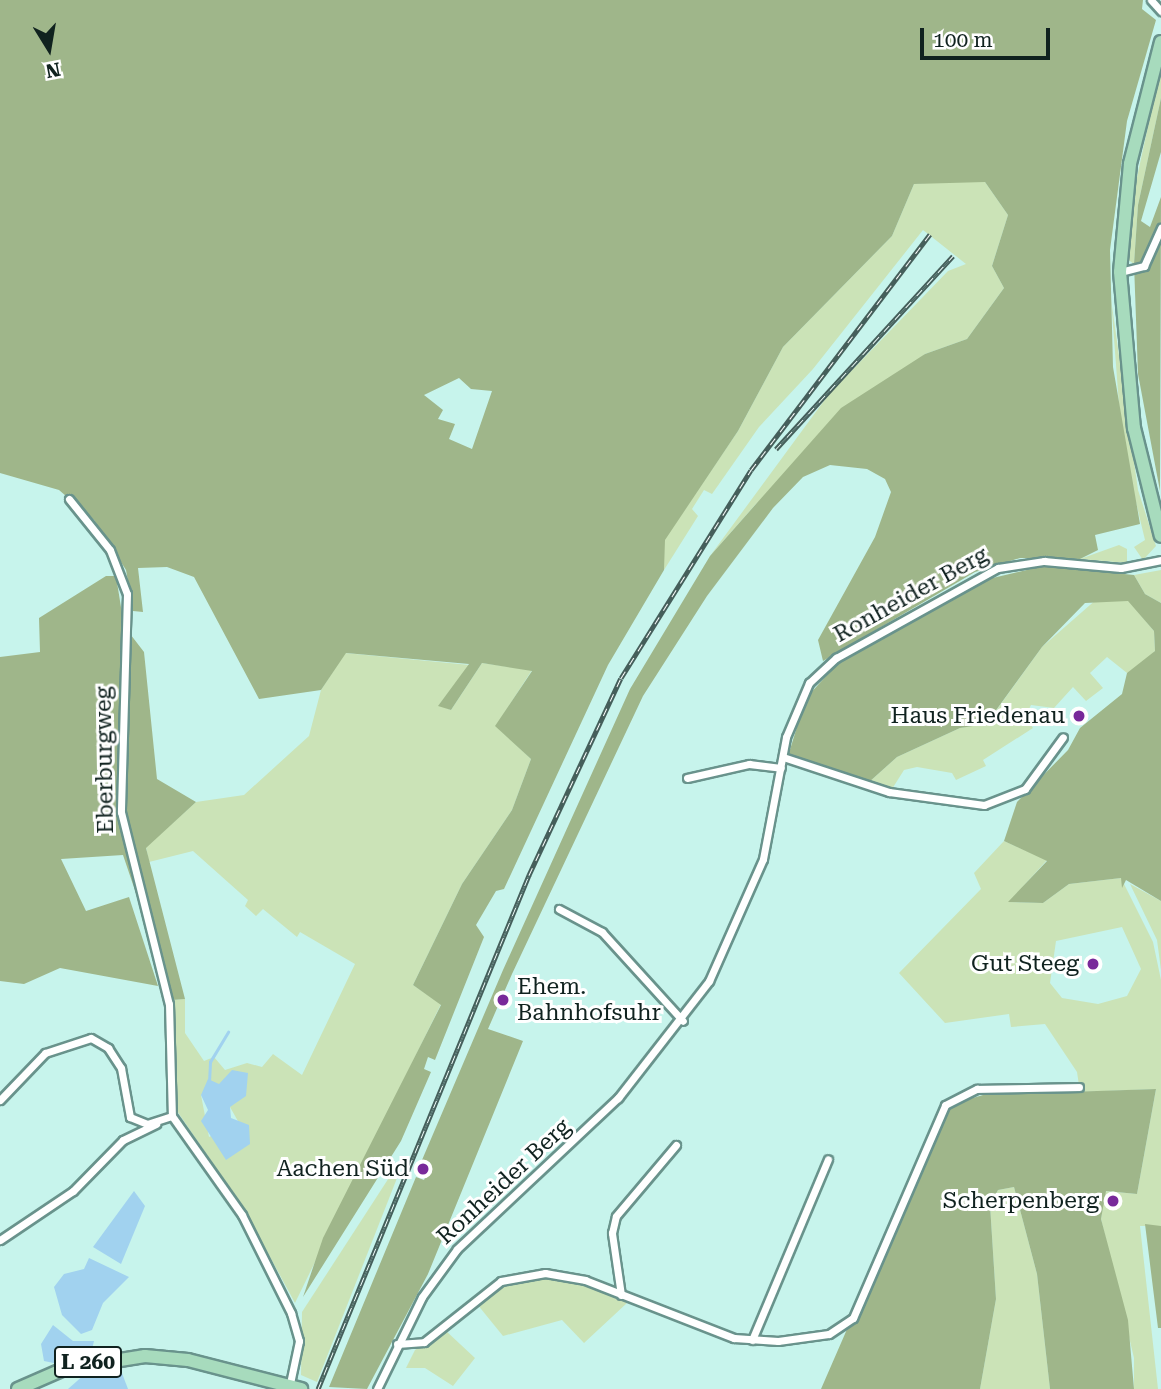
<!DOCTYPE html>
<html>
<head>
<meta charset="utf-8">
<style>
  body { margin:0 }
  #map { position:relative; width:1161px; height:1389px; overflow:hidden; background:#c7f4ec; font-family:"Roboto Serif",serif }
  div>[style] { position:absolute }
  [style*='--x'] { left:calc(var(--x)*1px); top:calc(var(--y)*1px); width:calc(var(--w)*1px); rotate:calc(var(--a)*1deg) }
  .green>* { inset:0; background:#cbe3b7 }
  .forest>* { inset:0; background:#9fb68a }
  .water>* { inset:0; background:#a1d2ef }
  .pier>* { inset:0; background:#c7f4ec }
  .stream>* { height:2.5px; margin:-1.25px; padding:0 1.25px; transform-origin:1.25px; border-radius:1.25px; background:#a1d2ef }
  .roads { filter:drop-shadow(2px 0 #69938c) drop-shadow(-2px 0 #69938c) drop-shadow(0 2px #69938c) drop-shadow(0 -2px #69938c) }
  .minor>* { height:7px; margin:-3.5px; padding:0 3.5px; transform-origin:3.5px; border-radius:3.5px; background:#fff }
  .primary>* { height:12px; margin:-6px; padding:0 6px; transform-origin:6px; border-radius:6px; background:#a7dbbd }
  .rail>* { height:5px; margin-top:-2.5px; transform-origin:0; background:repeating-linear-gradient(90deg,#fff 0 8px,#455f5b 0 16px); box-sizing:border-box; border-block:2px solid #455f5b }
  .dots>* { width:19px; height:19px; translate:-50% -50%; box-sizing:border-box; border:4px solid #fff; border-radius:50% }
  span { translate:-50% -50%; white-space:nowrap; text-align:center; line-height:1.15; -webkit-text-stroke:6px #fff; paint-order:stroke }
  .shield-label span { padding:2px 5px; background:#fff; border:2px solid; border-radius:5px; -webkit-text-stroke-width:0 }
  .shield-label { font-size:21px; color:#10221f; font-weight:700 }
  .street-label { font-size:23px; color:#10221f }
  .poi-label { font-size:23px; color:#10221f }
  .right { translate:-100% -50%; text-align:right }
  .left { translate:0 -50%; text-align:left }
  .north { position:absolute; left:14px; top:14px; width:70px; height:70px; -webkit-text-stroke:5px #fff; paint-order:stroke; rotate:169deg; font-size:19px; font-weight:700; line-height:28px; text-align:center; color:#10221f }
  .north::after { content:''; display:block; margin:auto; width:24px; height:32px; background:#10221f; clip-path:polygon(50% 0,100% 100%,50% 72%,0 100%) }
  .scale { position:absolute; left:920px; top:28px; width:130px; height:32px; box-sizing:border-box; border:4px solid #10221f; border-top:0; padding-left:9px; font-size:21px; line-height:24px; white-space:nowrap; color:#10221f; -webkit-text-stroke:5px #fff; paint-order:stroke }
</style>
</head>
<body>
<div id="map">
  <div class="green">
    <div style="clip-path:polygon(1161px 66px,1161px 98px,1138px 205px,1134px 264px,1127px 259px,1131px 205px)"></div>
    <div style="clip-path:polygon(959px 180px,985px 182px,1008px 215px,992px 266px,1004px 288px,967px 339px,925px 354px,755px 505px,710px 556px,829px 394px,948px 271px,966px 264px,923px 230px,813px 369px,759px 427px,712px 494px,704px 490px,692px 509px,698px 516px,664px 570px,664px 540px,738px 431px,783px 347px,892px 236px,914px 184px)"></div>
    <div style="clip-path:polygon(1111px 299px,1138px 490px,1156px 546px,1143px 560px,1134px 547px,1145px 540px,1122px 444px)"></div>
    <div style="clip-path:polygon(1119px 545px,1127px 549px,1127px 563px,1080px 559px)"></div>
    <div style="clip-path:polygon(1161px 570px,1161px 603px,1145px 594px,1134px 575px)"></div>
    <div style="clip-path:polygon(1098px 598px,1129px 601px,1154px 631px,1155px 651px,1145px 663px,1127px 673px,1107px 657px,1090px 673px,1103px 688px,1086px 701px,1073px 687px,1054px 708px,1031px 705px,1025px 717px,1033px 728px,983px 760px,986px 766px,956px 780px,952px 773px,917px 767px,904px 770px,892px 789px,868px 783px,897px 757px,960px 728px,987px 723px,1042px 647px)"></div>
    <div style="clip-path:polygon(evenodd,345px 653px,470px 665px,439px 705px,451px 710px,482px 663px,532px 670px,496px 726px,531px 759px,512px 810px,462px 884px,413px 985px,441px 1004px,295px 1303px,244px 1209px,177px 1111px,172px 1000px,185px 999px,185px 1033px,204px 1061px,214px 1057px,225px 1070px,247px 1063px,262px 1067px,273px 1054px,302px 1075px,355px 964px,300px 932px,297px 937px,263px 909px,256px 916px,245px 906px,248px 900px,193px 851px,149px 862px,146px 847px,196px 802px,244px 795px,309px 736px,321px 690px,345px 653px,247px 1073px,230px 1107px,239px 1123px,209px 1137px,201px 1095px,247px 1073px)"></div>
    <div style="clip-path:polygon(evenodd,1004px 841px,1047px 860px,1009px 902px,1043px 903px,1069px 884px,1121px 878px,1153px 942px,1161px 980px,1161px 1226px,1140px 1226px,1158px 1389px,1134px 1389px,1134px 1358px,1101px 1219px,1105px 1191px,1137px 1194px,1156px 1089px,1080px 1092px,1077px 1072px,1045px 1024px,1011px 1027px,1009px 1014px,945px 1023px,899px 973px,981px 889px,974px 873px,1004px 841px,1122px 927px,1141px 969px,1127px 996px,1098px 1004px,1062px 998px,1050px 983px,1056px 941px,1122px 927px)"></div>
    <div style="clip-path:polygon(1130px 884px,1161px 901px,1161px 970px,1157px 940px)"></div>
    <div style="clip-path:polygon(394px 1170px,399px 1173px,317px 1382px,301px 1375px,302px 1312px)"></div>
    <div style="clip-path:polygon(1014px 1187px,1037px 1274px,1050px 1389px,980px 1389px,996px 1299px,990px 1205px,998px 1190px)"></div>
    <div style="clip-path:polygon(550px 1277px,594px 1286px,627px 1303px,584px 1343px,562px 1320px,503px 1336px,477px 1304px,508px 1282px)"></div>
    <div style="clip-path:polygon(445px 1330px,475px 1358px,453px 1386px,425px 1368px,406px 1368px,415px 1350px)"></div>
  </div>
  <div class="forest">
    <div style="clip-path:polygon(evenodd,0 0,1143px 0,1142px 9px,1156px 20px,1127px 121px,1110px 250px,1113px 367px,1140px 524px,1095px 535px,1098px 550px,1080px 559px,1020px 558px,975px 572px,823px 661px,818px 640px,875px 537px,891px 492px,885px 479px,867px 469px,830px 465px,803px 477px,773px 508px,707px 596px,643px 696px,512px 974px,488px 1029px,523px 1041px,428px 1274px,367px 1389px,329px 1387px,416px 1177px,424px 1180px,431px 1164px,422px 1160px,503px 970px,630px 689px,710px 556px,841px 408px,925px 354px,967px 339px,1004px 288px,992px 266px,1008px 215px,985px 182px,914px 184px,892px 236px,783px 347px,738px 431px,665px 540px,664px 570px,608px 665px,504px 889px,496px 891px,476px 925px,484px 937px,435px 1060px,428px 1057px,424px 1069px,431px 1072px,401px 1141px,303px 1297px,323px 1238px,441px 1005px,413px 985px,462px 884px,512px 810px,531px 759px,495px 726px,532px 671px,482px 663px,451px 710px,438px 706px,469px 664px,346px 653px,321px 690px,259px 699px,194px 577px,167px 567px,138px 568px,143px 612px,133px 611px,126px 570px,94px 520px,59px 490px,0 473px,0 0,459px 378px,471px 389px,492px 391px,472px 449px,449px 439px,455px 424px,438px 419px,443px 410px,424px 395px,459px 378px)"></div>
    <div style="clip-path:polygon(1161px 98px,1161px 152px,1141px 221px,1150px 227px,1161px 197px,1160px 491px,1138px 374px,1134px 264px,1138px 205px)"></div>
    <div style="clip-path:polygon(1044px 566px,1134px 575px,1145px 594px,1161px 603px,1161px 901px,1126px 880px,1122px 888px,1121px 878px,1069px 884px,1043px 903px,1008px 902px,1047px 861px,1004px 841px,1017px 802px,1068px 750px,1080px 728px,1122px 694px,1127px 673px,1155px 651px,1154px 631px,1128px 601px,1085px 603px,1042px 647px,986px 724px,960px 728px,897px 757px,868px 783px,788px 756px,806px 698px,839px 662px,980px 581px)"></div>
    <div style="clip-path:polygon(106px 576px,116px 576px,124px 626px,144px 652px,157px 779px,196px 802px,146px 848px,185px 999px,172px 1000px,123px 855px,61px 859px,86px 911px,129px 897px,158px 986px,60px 968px,24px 984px,0 981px,0 657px,40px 652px,39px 618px)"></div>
    <div style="clip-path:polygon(1156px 1089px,1137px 1194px,1106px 1191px,1101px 1219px,1128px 1320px,1134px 1389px,1050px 1389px,1037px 1274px,1014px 1187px,998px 1190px,990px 1205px,996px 1299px,980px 1389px,821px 1389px,935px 1127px,953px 1104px,983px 1095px)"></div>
    <div style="clip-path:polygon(1145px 1224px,1161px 1226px,1161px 1328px,1158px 1328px)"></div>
  </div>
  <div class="water">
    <div style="clip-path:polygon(232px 1070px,248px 1073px,246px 1096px,230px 1107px,231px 1118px,249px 1125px,250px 1144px,226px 1160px,201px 1121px,208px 1110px,201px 1095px,208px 1079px,219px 1084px)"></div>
    <div style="clip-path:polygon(134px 1191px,145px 1206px,121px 1264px,93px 1247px)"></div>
    <div style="clip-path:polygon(89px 1258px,129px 1277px,103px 1303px,92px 1330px,81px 1334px,62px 1315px,54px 1287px,64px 1274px,84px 1269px)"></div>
    <div style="clip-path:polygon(53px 1325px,73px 1341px,94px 1341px,87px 1370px,44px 1361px,41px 1344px)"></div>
    <div style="clip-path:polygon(120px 1368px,128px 1389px,68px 1389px,85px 1374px)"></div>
  </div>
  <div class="pier">
    <div style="clip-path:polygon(93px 1352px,90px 1369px,124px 1366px,79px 1374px,60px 1364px,46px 1367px)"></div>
  </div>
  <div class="stream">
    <div style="--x:209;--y:1082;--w:20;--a:-87"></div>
    <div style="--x:210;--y:1062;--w:35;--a:-59"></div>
  </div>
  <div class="roads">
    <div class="minor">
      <div style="--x:1151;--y:0;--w:15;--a:48"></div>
      <div style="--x:1120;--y:272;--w:25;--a:-14"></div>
      <div style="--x:1144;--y:266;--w:42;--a:-65.9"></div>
      <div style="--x:69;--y:499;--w:65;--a:51.2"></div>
      <div style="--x:110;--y:550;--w:47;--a:68.9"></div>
      <div style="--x:127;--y:594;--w:218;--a:91.6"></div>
      <div style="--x:121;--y:812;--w:198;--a:76"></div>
      <div style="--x:169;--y:1004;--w:112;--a:88.5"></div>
      <div style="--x:172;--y:1116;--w:121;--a:54.7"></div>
      <div style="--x:242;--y:1215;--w:110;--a:63.4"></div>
      <div style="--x:291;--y:1313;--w:29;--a:74"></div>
      <div style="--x:299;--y:1341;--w:48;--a:102"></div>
      <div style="--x:783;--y:757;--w:112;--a:18.3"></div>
      <div style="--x:889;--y:792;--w:96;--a:7.8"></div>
      <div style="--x:984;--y:805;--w:44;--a:-21.3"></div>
      <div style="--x:1025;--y:789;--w:64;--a:-53.8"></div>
      <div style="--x:687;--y:778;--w:64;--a:-12.7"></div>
      <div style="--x:749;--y:764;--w:32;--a:7"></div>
      <div style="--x:559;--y:909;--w:49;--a:28.1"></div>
      <div style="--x:602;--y:932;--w:120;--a:47.7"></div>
      <div style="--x:0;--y:1100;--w:65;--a:-46.2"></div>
      <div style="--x:45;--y:1053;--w:48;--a:-18.1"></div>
      <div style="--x:91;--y:1038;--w:20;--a:30"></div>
      <div style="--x:108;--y:1048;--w:24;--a:57"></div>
      <div style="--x:121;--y:1068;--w:50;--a:79.6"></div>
      <div style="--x:130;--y:1117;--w:18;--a:22"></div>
      <div style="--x:147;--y:1124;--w:26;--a:-18"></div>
      <div style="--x:0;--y:1240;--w:88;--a:-33.9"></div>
      <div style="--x:73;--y:1191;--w:71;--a:-45.6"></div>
      <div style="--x:123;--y:1140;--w:37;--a:-26"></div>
      <div style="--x:621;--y:1295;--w:63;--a:-98.3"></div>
      <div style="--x:612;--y:1233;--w:17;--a:-77"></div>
      <div style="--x:616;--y:1216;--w:93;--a:-49.8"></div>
      <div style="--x:752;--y:1340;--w:196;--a:-67.2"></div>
      <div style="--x:397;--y:1344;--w:27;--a:-4"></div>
      <div style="--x:424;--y:1342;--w:98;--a:-38.4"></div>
      <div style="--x:501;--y:1281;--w:45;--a:-10.3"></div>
      <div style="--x:545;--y:1273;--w:41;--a:9.9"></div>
      <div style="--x:585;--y:1280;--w:160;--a:21.3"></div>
      <div style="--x:734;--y:1338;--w:44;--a:3.9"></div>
      <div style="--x:778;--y:1341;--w:51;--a:-7.8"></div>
      <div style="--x:829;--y:1334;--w:29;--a:-34"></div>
      <div style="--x:853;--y:1318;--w:232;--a:-66.6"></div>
      <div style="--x:945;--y:1105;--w:36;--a:-27"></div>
      <div style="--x:977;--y:1089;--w:102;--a:-1.1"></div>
      <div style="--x:377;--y:1389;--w:102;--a:-63.9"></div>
      <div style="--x:422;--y:1297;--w:59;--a:-53.9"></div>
      <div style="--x:457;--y:1249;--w:221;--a:-43.2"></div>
      <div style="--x:618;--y:1098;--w:148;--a:-52.1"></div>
      <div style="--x:709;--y:981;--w:133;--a:-66.1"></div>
      <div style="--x:763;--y:859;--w:124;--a:-79.3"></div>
      <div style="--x:786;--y:737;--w:59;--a:-66.9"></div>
      <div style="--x:809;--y:683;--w:37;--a:-43"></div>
      <div style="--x:836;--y:658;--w:185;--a:-29.1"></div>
      <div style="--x:998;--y:568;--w:47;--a:-8.7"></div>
      <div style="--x:1044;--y:561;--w:77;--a:5.2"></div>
      <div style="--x:1121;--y:568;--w:41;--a:-11.3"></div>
    </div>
    <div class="primary">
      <div style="--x:1161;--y:42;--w:126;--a:104.3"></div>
      <div style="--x:1130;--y:164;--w:108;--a:95.3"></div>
      <div style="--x:1120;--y:272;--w:157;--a:84.9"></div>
      <div style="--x:1134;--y:428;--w:111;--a:76"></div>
      <div style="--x:18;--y:1389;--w:50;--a:-23.5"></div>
      <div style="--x:64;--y:1369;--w:82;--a:-9.1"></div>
      <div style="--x:145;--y:1356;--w:43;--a:5.3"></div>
      <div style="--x:188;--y:1360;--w:117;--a:14.4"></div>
    </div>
  </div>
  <div class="rail">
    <div style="--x:776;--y:449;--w:262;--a:-47.5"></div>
    <div style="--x:318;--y:1389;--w:556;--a:-67.68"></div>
    <div style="--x:529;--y:875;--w:217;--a:-65"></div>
    <div style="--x:621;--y:678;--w:245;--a:-58"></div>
    <div style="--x:751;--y:470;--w:296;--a:-52.8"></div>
  </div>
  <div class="dots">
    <div style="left:1079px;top:716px;background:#78299a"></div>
    <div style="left:1093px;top:964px;background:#78299a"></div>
    <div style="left:503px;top:1000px;background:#78299a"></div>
    <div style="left:423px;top:1169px;background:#78299a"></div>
    <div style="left:1113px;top:1201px;background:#78299a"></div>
  </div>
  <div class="shield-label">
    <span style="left:88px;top:1362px">L 260</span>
  </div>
  <div class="street-label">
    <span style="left:911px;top:595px;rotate:-29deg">Ronheider Berg</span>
    <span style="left:105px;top:760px;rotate:-91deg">Eberburgweg</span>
    <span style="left:504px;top:1182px;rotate:-43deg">Ronheider Berg</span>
  </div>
  <div class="poi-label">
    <span class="right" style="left:1065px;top:716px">Haus Friedenau</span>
    <span class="right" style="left:1079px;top:964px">Gut Steeg</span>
    <span class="left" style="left:517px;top:1000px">Ehem.<br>Bahnhofsuhr</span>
    <span class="right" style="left:409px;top:1169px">Aachen Süd</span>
    <span class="right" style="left:1099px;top:1201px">Scherpenberg</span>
  </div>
  <div class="north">N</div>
  <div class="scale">100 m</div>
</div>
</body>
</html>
